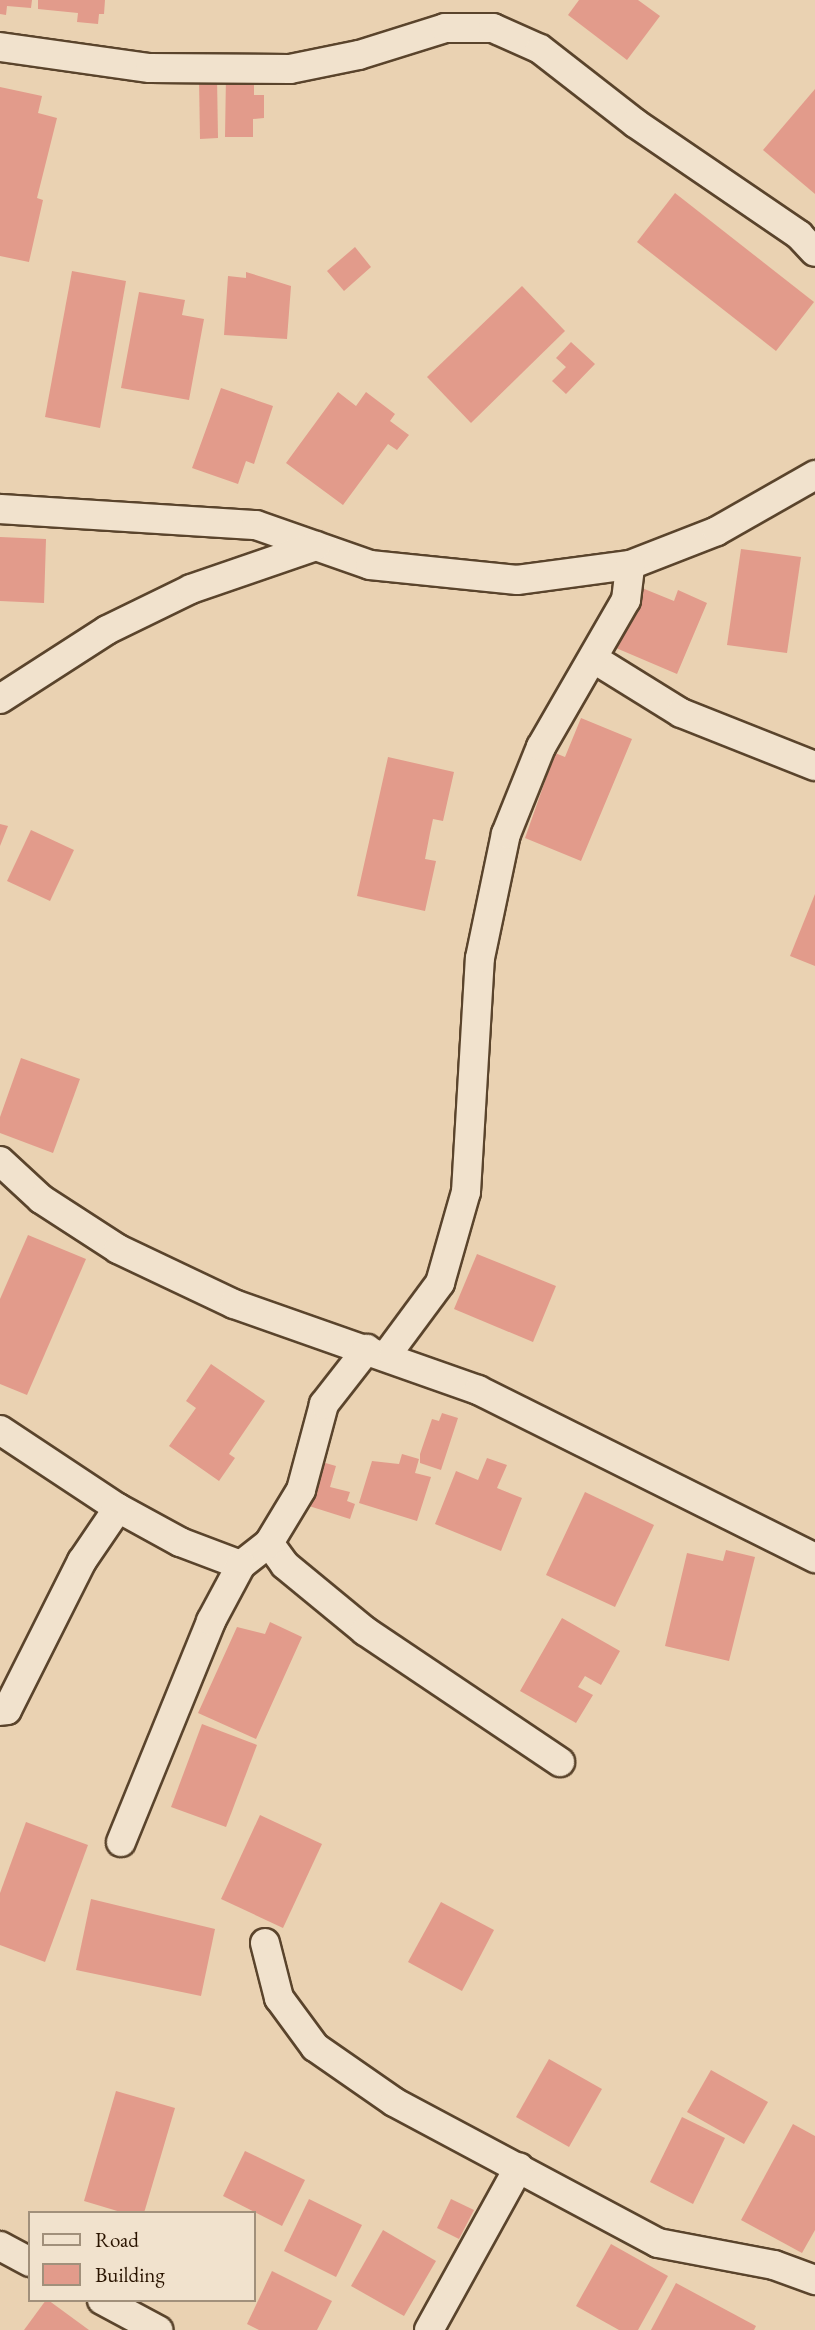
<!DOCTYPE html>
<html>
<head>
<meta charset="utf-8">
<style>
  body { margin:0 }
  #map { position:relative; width:815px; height:2330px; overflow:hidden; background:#ead2b2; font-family:"EB Garamond",serif }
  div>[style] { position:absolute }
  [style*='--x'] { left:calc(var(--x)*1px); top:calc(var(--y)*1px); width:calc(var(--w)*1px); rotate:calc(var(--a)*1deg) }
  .building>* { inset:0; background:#e29b8b }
  .roads { filter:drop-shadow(2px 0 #5a442c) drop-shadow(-2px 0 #5a442c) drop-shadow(0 2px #5a442c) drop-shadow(0 -2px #5a442c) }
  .minor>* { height:28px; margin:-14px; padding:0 14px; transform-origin:14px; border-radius:14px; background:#f1e2cd }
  span { translate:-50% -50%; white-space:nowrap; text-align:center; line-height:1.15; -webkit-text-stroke:5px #f1e2cd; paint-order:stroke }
  .legend { position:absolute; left:28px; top:2211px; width:228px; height:91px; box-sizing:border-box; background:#f1e2cd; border:2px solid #a1907b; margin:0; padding:9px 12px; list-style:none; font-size:21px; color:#2a1400 }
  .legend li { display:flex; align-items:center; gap:14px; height:35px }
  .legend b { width:35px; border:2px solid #a1907b }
</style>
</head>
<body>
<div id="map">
  <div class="building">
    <div style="clip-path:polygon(0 0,32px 0,31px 8px,7px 6px,6px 15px,0 14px)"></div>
    <div style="clip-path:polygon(38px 0,105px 0,104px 14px,99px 14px,98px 24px,77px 22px,78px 13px,38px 9px)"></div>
    <div style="clip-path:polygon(579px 0,638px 0,660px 16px,627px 60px,568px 15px)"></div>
    <div style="clip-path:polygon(226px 75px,254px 75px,254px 95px,264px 95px,264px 118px,253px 119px,253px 137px,225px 137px)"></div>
    <div style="clip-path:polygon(217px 77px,218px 138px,200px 139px,199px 78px)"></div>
    <div style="clip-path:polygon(0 87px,42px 96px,38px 113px,57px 118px,37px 198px,43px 200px,29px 262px,0 256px)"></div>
    <div style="clip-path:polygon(815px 89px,815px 194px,763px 150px)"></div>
    <div style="clip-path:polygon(675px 193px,814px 302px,776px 351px,637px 242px)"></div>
    <div style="clip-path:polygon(355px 247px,371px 267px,344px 291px,327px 271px)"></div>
    <div style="clip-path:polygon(72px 271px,126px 281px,100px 428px,45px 417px)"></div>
    <div style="clip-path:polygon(246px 272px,291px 286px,287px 339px,224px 335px,228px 276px,246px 278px)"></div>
    <div style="clip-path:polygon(522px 286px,565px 331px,471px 423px,427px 377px)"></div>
    <div style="clip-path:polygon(139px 292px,185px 300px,182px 315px,204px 319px,189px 400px,121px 388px)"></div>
    <div style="clip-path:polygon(571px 342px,595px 364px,566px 394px,552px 381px,566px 367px,556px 358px)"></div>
    <div style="clip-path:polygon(221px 388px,273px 406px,254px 464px,246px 461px,238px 484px,192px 468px)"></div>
    <div style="clip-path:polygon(338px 392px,356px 406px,366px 392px,395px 414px,390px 421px,409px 435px,397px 450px,388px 444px,343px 505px,286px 463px)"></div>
    <div style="clip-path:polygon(0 537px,46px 539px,44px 603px,0 601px)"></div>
    <div style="clip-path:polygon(741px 549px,801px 557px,787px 653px,727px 645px)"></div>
    <div style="clip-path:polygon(642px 588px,674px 601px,678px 590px,707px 603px,677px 674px,616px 648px)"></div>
    <div style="clip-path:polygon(581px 718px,632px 739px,581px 861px,525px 838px,555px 753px,565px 757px)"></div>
    <div style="clip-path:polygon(388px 757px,454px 772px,443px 821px,433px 819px,430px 833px,425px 859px,436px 861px,425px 911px,357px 896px)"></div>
    <div style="clip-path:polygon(0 824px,8px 826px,0 846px)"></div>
    <div style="clip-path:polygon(31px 830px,74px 850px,50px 901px,7px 881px)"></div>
    <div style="clip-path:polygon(815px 894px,815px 966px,790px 956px)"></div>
    <div style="clip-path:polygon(21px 1058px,80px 1079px,53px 1153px,0 1133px,0 1117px)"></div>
    <div style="clip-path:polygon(28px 1235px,86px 1259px,27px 1395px,0 1384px,0 1299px)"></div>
    <div style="clip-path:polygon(477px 1254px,556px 1286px,533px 1342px,454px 1309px)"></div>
    <div style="clip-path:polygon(211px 1364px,265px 1401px,229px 1454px,235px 1458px,219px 1481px,169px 1446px,196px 1408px,186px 1401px)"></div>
    <div style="clip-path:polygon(442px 1413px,458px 1418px,441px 1470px,420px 1463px,420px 1454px,432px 1419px,439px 1421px)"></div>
    <div style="clip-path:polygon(402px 1454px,419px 1459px,415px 1473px,431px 1477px,417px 1521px,359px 1503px,372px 1461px,399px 1464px)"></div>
    <div style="clip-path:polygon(487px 1458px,507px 1465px,497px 1488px,522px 1498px,501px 1551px,435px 1524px,456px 1471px,478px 1480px)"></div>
    <div style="clip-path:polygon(322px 1462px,336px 1466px,330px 1487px,350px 1492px,347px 1501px,355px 1504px,350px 1519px,309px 1506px)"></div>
    <div style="clip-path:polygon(585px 1492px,654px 1525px,615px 1607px,546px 1575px)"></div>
    <div style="clip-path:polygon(726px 1550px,755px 1557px,729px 1661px,665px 1646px,687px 1553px,723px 1561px)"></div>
    <div style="clip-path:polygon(562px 1618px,620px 1651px,601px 1685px,585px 1676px,578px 1687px,593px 1695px,576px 1723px,520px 1691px)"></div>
    <div style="clip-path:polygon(270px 1622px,302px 1637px,256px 1739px,198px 1713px,237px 1627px,265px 1634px)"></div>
    <div style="clip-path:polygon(202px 1724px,257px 1745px,226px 1827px,171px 1807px)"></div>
    <div style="clip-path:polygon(260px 1815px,322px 1844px,283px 1928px,221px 1899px)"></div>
    <div style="clip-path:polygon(26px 1822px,88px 1845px,45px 1962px,0 1945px,0 1893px)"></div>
    <div style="clip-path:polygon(91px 1899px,215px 1929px,201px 1996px,76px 1970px)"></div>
    <div style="clip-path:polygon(441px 1902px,494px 1930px,462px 1991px,408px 1962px)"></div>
    <div style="clip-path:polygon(549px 2059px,602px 2089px,569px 2147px,516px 2117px)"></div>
    <div style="clip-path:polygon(711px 2070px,768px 2102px,744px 2144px,687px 2112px)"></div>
    <div style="clip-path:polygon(116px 2091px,175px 2108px,144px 2213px,124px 2213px,84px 2201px)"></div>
    <div style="clip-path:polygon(682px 2117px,725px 2138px,693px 2204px,650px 2182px)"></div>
    <div style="clip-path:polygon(793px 2124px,815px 2136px,815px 2230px,802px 2253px,741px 2220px)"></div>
    <div style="clip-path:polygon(245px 2151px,305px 2180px,282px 2226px,223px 2196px)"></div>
    <div style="clip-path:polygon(309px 2199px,362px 2225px,336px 2277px,284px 2251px)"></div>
    <div style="clip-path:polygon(451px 2199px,474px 2210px,459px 2239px,437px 2228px)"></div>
    <div style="clip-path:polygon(383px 2230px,436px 2261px,404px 2316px,351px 2286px)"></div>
    <div style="clip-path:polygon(611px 2244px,668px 2276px,638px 2330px,619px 2330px,576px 2306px)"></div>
    <div style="clip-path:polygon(272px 2271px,332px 2301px,317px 2330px,259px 2330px,247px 2324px)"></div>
    <div style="clip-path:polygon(676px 2283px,756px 2326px,754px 2330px,651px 2330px)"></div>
    <div style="clip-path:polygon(46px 2300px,48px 2300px,89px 2330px,24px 2330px)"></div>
  </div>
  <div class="roads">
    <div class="minor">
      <div style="--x:0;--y:47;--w:151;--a:8"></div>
      <div style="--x:150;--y:68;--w:140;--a:0.4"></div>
      <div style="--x:290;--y:69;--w:70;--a:-11.5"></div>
      <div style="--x:359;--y:55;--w:90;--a:-17.4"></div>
      <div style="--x:445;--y:28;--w:48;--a:0"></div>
      <div style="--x:493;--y:28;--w:51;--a:24.1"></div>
      <div style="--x:540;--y:49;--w:120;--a:37.9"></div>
      <div style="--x:635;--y:123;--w:199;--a:34.3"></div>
      <div style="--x:799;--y:235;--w:23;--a:47"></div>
      <div style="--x:0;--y:509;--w:256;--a:3.6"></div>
      <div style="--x:256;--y:525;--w:121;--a:19.3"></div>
      <div style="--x:370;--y:565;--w:148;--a:5.8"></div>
      <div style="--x:517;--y:580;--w:114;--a:-7.6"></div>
      <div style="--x:630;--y:565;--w:93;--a:-21.3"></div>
      <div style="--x:717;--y:531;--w:113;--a:-29.7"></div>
      <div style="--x:594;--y:659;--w:102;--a:31.8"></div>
      <div style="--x:681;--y:713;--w:144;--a:21.6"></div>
      <div style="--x:0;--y:699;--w:127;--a:-32.8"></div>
      <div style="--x:107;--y:630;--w:93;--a:-26"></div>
      <div style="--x:191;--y:589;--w:132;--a:-19"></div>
      <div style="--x:0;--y:1161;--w:56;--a:42.8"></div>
      <div style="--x:41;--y:1199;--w:92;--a:33"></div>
      <div style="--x:118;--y:1249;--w:128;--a:25.4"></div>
      <div style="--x:234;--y:1304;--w:259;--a:19.4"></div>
      <div style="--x:478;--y:1390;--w:377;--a:26.5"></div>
      <div style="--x:386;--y:1356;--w:91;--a:-53.5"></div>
      <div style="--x:440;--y:1283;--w:95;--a:-74.1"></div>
      <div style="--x:466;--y:1192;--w:234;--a:-86.6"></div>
      <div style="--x:480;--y:958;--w:127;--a:-78.2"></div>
      <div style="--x:506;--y:834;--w:94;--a:-68.1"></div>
      <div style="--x:541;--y:747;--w:170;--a:-60"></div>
      <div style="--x:626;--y:600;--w:35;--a:-83"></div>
      <div style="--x:0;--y:1430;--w:141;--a:33.5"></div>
      <div style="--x:118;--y:1508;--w:71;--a:28.7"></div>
      <div style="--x:180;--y:1542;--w:65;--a:20.7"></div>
      <div style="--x:241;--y:1565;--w:36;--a:-38"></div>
      <div style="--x:269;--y:1543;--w:62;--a:-58.9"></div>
      <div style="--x:301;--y:1490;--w:89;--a:-75"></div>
      <div style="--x:324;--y:1404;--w:70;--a:-52"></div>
      <div style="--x:269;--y:1543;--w:27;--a:54"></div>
      <div style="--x:285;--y:1565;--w:104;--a:39.5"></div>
      <div style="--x:365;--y:1631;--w:235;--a:33.9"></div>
      <div style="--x:0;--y:1711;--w:7;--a:-8"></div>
      <div style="--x:7;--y:1710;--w:167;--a:-63.3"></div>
      <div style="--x:82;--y:1561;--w:64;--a:-55.8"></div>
      <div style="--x:121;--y:1842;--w:239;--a:-67.8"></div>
      <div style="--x:211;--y:1621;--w:64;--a:-61.8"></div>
      <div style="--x:265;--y:1943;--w:57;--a:75.7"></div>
      <div style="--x:279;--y:1998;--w:61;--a:53.7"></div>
      <div style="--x:315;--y:2047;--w:96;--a:34.8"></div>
      <div style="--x:394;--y:2102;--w:299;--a:28.1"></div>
      <div style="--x:658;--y:2243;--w:118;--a:10.7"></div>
      <div style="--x:774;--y:2265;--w:44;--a:20.1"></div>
      <div style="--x:0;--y:2246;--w:34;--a:28"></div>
      <div style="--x:102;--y:2300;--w:64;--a:28.2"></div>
      <div style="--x:429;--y:2330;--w:186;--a:-61.1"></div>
    </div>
  </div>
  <ul class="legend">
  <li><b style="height:9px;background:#f1e2cd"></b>Road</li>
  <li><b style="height:19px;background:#e29b8b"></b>Building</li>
  </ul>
</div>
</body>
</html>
